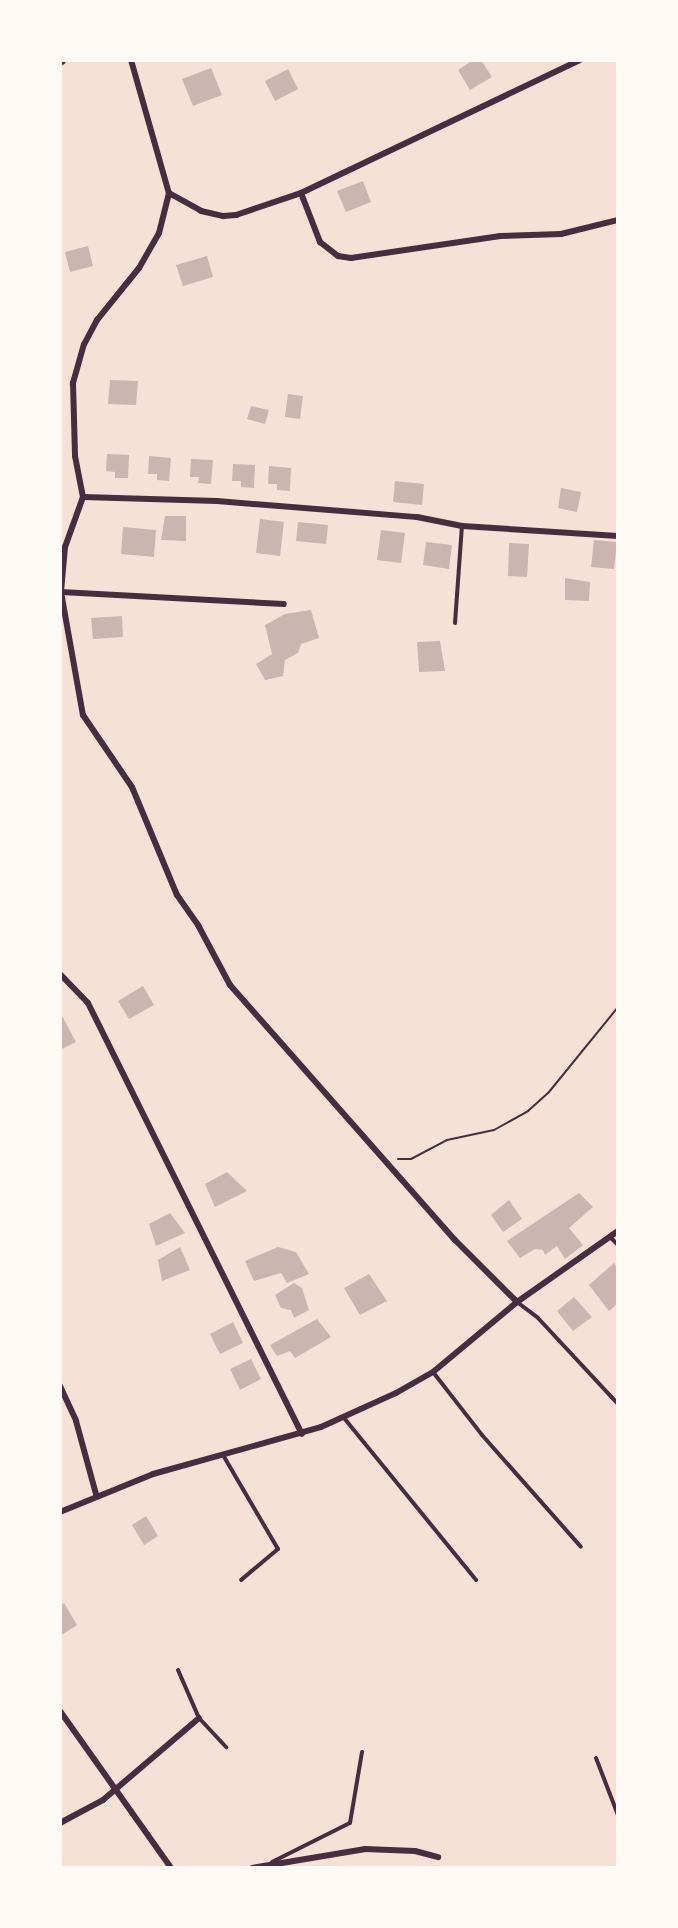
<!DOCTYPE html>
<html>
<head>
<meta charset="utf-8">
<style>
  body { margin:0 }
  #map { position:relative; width:678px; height:1928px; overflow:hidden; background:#f7e1d7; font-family:Barlow,sans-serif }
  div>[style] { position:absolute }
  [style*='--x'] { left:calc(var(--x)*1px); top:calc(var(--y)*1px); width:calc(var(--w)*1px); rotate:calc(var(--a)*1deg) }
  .building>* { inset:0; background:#ccb4b1 }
  .path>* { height:2px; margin:-1px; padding:0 1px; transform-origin:1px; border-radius:1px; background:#4a2c40 }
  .service>* { height:4px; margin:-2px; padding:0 2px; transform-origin:2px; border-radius:2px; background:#4a2c40 }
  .minor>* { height:6px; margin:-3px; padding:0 3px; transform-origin:3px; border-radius:3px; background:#4a2c40 }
  .tertiary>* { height:9px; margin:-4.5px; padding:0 4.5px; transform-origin:4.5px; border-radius:4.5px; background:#4a2c40 }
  span { translate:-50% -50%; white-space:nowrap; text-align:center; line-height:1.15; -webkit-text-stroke:6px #fffaf5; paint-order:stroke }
  .frame { position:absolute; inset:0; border:62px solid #fffaf5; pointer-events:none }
</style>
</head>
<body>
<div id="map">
  <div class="building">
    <div style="clip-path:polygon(473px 60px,481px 60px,492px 77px,470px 90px,458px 70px)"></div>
    <div style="clip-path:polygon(211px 68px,222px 95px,193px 106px,182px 79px)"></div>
    <div style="clip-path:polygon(288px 69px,298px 89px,275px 101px,265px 81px)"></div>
    <div style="clip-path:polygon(363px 181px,371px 202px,346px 212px,337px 191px)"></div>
    <div style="clip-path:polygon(88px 246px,93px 266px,70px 272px,65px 252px)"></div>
    <div style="clip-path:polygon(207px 256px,213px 277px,183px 286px,176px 265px)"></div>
    <div style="clip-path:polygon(110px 380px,138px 381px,136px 405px,108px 404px)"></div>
    <div style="clip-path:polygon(288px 394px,303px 396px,300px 419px,285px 417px)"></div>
    <div style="clip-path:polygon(251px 406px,269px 410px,265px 424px,247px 419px)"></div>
    <div style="clip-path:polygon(107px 454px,129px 455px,128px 478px,115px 478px,115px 472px,106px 471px)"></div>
    <div style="clip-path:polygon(149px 456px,171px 458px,169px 481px,157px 480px,157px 474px,148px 474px)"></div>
    <div style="clip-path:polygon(191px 459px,213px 460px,211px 484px,198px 483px,199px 477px,190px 477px)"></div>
    <div style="clip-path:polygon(233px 464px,255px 465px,254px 488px,241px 487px,241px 481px,232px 481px)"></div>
    <div style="clip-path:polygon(269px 466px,291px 468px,290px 491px,277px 490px,277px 484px,268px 484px)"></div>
    <div style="clip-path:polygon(395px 481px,424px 484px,422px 505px,393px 502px)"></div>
    <div style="clip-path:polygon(561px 488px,581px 492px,577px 512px,558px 508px)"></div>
    <div style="clip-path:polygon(165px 516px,186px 516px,186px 541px,161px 540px)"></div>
    <div style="clip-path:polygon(260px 519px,284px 522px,280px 556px,256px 553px)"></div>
    <div style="clip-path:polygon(298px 522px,328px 525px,326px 544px,296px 541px)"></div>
    <div style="clip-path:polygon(123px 527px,156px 530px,154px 557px,121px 554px)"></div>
    <div style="clip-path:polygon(381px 530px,405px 533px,401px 563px,377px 560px)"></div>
    <div style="clip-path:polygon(594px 540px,617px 542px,614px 569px,591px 567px)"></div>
    <div style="clip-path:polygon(426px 542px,452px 545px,449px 569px,423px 565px)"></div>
    <div style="clip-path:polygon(509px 543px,529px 544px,527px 577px,508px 576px)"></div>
    <div style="clip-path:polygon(565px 578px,590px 582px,589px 601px,565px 600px)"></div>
    <div style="clip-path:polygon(311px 610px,319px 638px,301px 644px,298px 653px,285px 660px,283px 676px,265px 680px,256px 664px,272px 654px,265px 625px,285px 614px)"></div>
    <div style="clip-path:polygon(122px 616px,123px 637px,93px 639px,91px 618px)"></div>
    <div style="clip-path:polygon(440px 641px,445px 671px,419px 672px,417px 642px)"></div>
    <div style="clip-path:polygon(143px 986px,154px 1005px,129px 1019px,118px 1001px)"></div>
    <div style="clip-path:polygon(60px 1012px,76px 1042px,60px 1050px)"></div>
    <div style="clip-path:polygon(227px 1172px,247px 1191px,215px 1207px,205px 1184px)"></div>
    <div style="clip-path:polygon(579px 1193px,593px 1207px,569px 1228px,583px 1245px,565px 1259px,557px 1246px,545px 1255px,543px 1250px,535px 1249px,520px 1258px,507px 1241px)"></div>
    <div style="clip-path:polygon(509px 1200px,522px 1219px,503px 1232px,491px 1215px)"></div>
    <div style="clip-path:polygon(170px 1213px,185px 1233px,156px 1246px,149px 1224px)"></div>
    <div style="clip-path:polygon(180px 1247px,190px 1270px,162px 1281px,158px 1260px)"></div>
    <div style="clip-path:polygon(278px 1247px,296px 1252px,309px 1274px,287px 1283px,281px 1273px,254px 1281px,245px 1261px)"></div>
    <div style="clip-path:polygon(614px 1263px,618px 1269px,618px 1303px,609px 1311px,589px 1285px)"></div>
    <div style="clip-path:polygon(369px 1274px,387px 1301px,360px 1315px,344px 1288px)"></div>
    <div style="clip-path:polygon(294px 1283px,302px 1288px,309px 1310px,294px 1318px,291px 1310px,281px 1308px,275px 1295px)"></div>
    <div style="clip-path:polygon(574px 1297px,592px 1317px,573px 1331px,557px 1311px)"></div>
    <div style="clip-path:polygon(317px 1319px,331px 1337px,295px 1358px,290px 1351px,277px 1356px,270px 1345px)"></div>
    <div style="clip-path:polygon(233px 1322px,243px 1343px,220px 1354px,210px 1334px)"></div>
    <div style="clip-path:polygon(251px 1359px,261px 1379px,240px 1390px,230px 1369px)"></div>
    <div style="clip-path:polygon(146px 1516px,158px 1536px,144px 1545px,132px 1525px)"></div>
    <div style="clip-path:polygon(64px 1603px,77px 1625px,60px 1636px,60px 1605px)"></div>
  </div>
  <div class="path">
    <div style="--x:398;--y:1159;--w:13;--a:0"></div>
    <div style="--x:411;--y:1159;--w:41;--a:-27.8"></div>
    <div style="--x:447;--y:1140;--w:48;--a:-12"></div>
    <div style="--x:494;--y:1130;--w:39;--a:-29"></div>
    <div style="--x:528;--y:1111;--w:28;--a:-42"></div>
    <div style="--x:549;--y:1092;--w:109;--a:-50.9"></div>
  </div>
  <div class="service">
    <div style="--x:455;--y:623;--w:97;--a:-85.9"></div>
    <div style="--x:610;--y:1237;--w:11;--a:45"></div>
    <div style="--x:517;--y:1302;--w:26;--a:37"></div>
    <div style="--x:538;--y:1318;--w:117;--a:47.1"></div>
    <div style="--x:433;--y:1372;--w:80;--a:52.1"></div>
    <div style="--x:482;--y:1435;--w:149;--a:48.5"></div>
    <div style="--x:344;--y:1418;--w:209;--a:50.8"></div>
    <div style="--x:223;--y:1455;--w:109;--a:59.7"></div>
    <div style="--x:278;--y:1549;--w:48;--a:140"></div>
    <div style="--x:178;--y:1670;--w:52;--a:66.4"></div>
    <div style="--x:199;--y:1718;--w:40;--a:47"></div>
    <div style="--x:596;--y:1758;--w:61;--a:68.9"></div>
    <div style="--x:272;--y:1862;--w:87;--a:-26.6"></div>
    <div style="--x:350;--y:1823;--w:72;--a:-80.4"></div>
  </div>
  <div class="minor">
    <div style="--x:131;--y:60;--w:138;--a:74.1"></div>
    <div style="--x:169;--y:193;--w:41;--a:104"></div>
    <div style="--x:159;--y:233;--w:40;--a:119.7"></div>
    <div style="--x:139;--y:268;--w:67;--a:128.9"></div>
    <div style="--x:97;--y:320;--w:27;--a:118"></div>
    <div style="--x:84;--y:344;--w:41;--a:105.8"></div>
    <div style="--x:73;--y:383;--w:73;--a:88.4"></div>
    <div style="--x:75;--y:456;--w:42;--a:79"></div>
    <div style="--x:83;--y:497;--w:53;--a:109.8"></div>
    <div style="--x:65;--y:547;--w:45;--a:95.1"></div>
    <div style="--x:61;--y:592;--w:125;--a:79.9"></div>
    <div style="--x:83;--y:715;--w:87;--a:55.8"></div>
    <div style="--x:132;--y:787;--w:117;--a:67.4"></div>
    <div style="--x:177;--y:895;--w:37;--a:55"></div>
    <div style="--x:198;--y:925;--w:68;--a:61.9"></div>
    <div style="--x:230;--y:985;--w:340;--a:48.6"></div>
    <div style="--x:455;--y:1240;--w:88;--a:45"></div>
    <div style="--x:169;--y:193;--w:37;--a:29"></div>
    <div style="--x:201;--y:211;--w:23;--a:13"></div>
    <div style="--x:223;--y:216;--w:13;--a:-4"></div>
    <div style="--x:236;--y:215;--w:69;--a:-18.7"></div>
    <div style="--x:301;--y:193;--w:309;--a:-25.5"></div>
    <div style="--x:301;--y:193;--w:53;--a:68.8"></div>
    <div style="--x:320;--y:242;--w:23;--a:38"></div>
    <div style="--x:338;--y:256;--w:13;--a:9"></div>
    <div style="--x:351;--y:258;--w:151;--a:-8.4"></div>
    <div style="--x:500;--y:236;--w:61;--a:-1.9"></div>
    <div style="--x:561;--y:234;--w:59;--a:-13.8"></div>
    <div style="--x:83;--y:497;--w:134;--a:1.7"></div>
    <div style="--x:217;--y:501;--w:201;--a:4.6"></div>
    <div style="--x:417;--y:517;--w:46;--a:11.3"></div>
    <div style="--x:462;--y:526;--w:156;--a:3.7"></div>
    <div style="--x:61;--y:592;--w:223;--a:3.1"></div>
    <div style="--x:60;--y:974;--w:40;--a:46"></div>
    <div style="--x:88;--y:1003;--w:481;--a:63.6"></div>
    <div style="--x:60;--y:1386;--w:38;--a:65"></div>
    <div style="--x:76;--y:1421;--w:76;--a:74.7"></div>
    <div style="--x:60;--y:1512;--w:100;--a:-22.2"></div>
    <div style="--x:153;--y:1474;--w:174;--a:-15.6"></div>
    <div style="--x:321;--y:1427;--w:82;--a:-24.4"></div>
    <div style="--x:396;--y:1393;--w:43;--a:-29.6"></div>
    <div style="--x:433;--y:1372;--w:109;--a:-39.8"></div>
    <div style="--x:517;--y:1302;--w:123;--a:-35.1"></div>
    <div style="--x:60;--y:1711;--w:192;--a:54.7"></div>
    <div style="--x:60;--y:1823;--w:49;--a:-28.1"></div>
    <div style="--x:103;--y:1800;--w:126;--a:-40.5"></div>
    <div style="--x:252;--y:1868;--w:115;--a:-9.5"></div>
    <div style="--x:365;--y:1849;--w:50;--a:2.3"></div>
    <div style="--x:415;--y:1851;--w:24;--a:15"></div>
  </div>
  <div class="tertiary">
    <div style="--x:60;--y:60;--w:1;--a:0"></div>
  </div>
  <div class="frame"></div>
</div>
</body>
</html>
